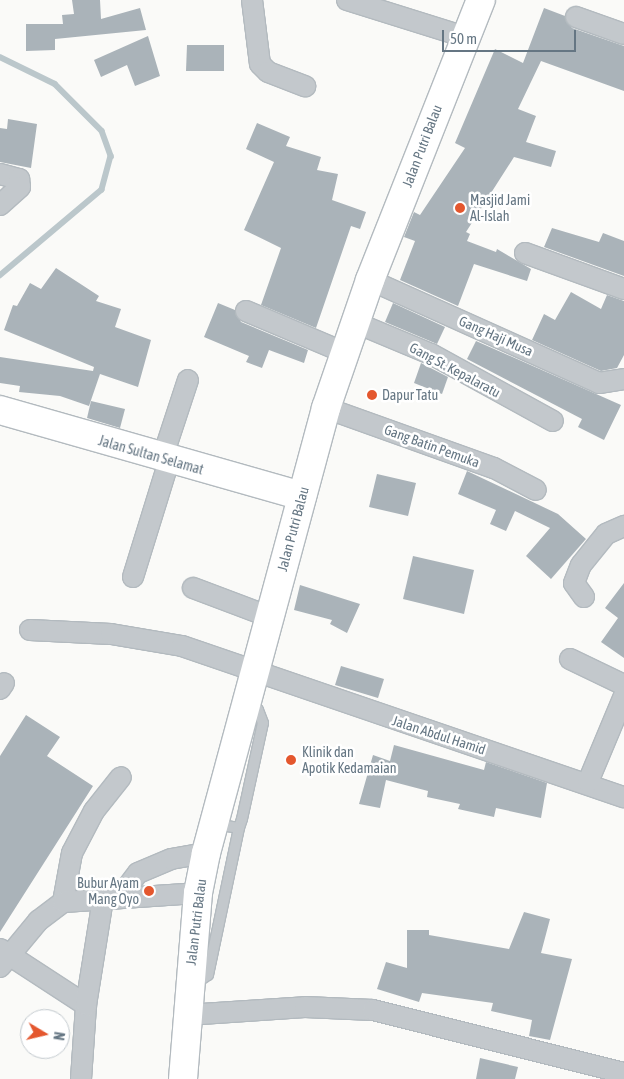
<!DOCTYPE html>
<html>
<head>
<meta charset="utf-8">
<style>
  body { margin:0 }
  #map { position:relative; width:624px; height:1079px; overflow:hidden; background:#fafaf8; font-family:"Asap Condensed",sans-serif }
  div>[style] { position:absolute }
  [style*='--x'] { left:calc(var(--x)*1px); top:calc(var(--y)*1px); width:calc(var(--w)*1px); rotate:calc(var(--a)*1deg) }
  .stream>* { height:5.5px; margin:-2.75px; padding:0 2.75px; transform-origin:2.75px; border-radius:2.75px; background:#bbc7cb }
  .building>* { inset:0; background:#aab3b9 }
  .roads { filter:drop-shadow(1px 0 #b3babf) drop-shadow(-1px 0 #b3babf) drop-shadow(0 1px #b3babf) drop-shadow(0 -1px #b3babf) }
  .lane>* { height:10px; margin:-5px; padding:0 5px; transform-origin:5px; border-radius:5px; background:#c3c8cc }
  .street>* { height:20px; margin:-10px; padding:0 10px; transform-origin:10px; border-radius:10px; background:#c3c8cc }
  .secondary>* { height:28px; margin:-14px; padding:0 14px; transform-origin:14px; border-radius:14px; background:#fff }
  .dots>* { width:14px; height:14px; translate:-50% -50%; box-sizing:border-box; border:2px solid #fff; border-radius:50% }
  span { translate:-50% -50%; white-space:nowrap; text-align:center; line-height:1.15; -webkit-text-stroke:5px #fff; paint-order:stroke }
  .street-label { font-size:14px; color:#657683 }
  .poi-label { font-size:14px; color:#657683 }
  .left { translate:0 -50%; text-align:left }
  .right { translate:-100% -50%; text-align:right }
  .north { position:absolute; left:20px; top:1009px; width:50px; height:50px; box-sizing:border-box; background:#fff; border:1px solid #c1c8cd; border-radius:50%; rotate:99deg; font-size:14px; font-weight:700; line-height:20px; text-align:center; color:#657683 }
  .north::after { content:''; display:block; margin:auto; width:18px; height:22px; background:#e4572e; clip-path:polygon(50% 0,100% 100%,50% 72%,0 100%) }
  .scale { position:absolute; left:442px; top:30px; width:134px; height:22px; box-sizing:border-box; border:2px solid #657683; border-top:0; padding-left:6px; font-size:15px; line-height:18px; white-space:nowrap; color:#657683; -webkit-text-stroke:4px #fff; paint-order:stroke }
</style>
</head>
<body>
<div id="map">
  <div class="stream">
    <div style="--x:0;--y:57;--w:61;--a:26.1"></div>
    <div style="--x:55;--y:84;--w:66;--a:45"></div>
    <div style="--x:102;--y:131;--w:27;--a:70"></div>
    <div style="--x:111;--y:156;--w:35;--a:105"></div>
    <div style="--x:102;--y:190;--w:133;--a:139.9"></div>
  </div>
  <div class="building">
    <div style="clip-path:polygon(72px 0,100px 0,101px 19px,140px 8px,146px 30px,55px 39px,55px 50px,26px 51px,26px 24px,63px 24px,62px 15px,74px 14px)"></div>
    <div style="clip-path:polygon(544px 8px,565px 16px,572px 28px,624px 46px,624px 91px,541px 61px,518px 109px,536px 116px,526px 142px,556px 151px,551px 167px,514px 157px,466px 232px,470px 234px,467px 241px,496px 252px,497px 249px,531px 269px,527px 281px,474px 264px,458px 306px,400px 280px,415px 241px,404px 237px,414px 212px,420px 215px,465px 148px,455px 143px,495px 49px,523px 63px)"></div>
    <div style="clip-path:polygon(148px 36px,160px 76px,135px 86px,127px 65px,101px 77px,94px 60px)"></div>
    <div style="clip-path:polygon(187px 45px,224px 45px,224px 71px,186px 71px)"></div>
    <div style="clip-path:polygon(8px 119px,37px 124px,31px 168px,0 162px,0 128px,7px 129px)"></div>
    <div style="clip-path:polygon(257px 123px,290px 137px,286px 146px,321px 157px,317px 170px,338px 174px,332px 200px,366px 212px,360px 229px,351px 226px,316px 328px,261px 305px,281px 248px,244px 230px,274px 162px,246px 149px)"></div>
    <div style="clip-path:polygon(552px 228px,599px 242px,603px 233px,624px 241px,624px 276px,544px 247px)"></div>
    <div style="clip-path:polygon(56px 268px,99px 296px,96px 301px,121px 309px,115px 327px,151px 340px,138px 387px,100px 374px,89px 406px,60px 396px,19px 392px,20px 386px,0 383px,0 357px,93px 371px,94px 367px,4px 330px,13px 305px,17px 306px,30px 283px,41px 289px)"></div>
    <div style="clip-path:polygon(571px 292px,601px 309px,607px 295px,624px 301px,624px 355px,617px 368px,601px 371px,532px 340px,544px 314px,555px 320px)"></div>
    <div style="clip-path:polygon(218px 303px,235px 310px,241px 322px,308px 350px,304px 363px,269px 350px,262px 368px,246px 362px,249px 356px,204px 337px)"></div>
    <div style="clip-path:polygon(393px 303px,445px 327px,437px 344px,385px 322px)"></div>
    <div style="clip-path:polygon(476px 341px,621px 405px,604px 440px,578px 427px,582px 419px,467px 359px)"></div>
    <div style="clip-path:polygon(421px 363px,448px 377px,442px 394px,414px 383px)"></div>
    <div style="clip-path:polygon(91px 401px,125px 409px,120px 428px,87px 418px)"></div>
    <div style="clip-path:polygon(467px 471px,558px 514px,586px 539px,551px 579px,526px 556px,550px 528px,515px 511px,506px 531px,490px 524px,496px 510px,458px 494px)"></div>
    <div style="clip-path:polygon(377px 474px,416px 483px,408px 516px,369px 507px)"></div>
    <div style="clip-path:polygon(413px 556px,474px 570px,464px 614px,403px 599px)"></div>
    <div style="clip-path:polygon(624px 583px,624px 658px,601px 642px,618px 618px,605px 608px)"></div>
    <div style="clip-path:polygon(300px 585px,360px 604px,347px 633px,330px 624px,332px 620px,294px 610px)"></div>
    <div style="clip-path:polygon(341px 666px,384px 679px,378px 698px,335px 685px)"></div>
    <div style="clip-path:polygon(26px 715px,60px 737px,47px 756px,93px 786px,0 932px,0 756px)"></div>
    <div style="clip-path:polygon(394px 745px,484px 770px,486px 762px,547px 783px,541px 818px,496px 808px,494px 817px,458px 809px,460px 804px,427px 797px,428px 791px,386px 780px,380px 808px,359px 804px,373px 755px,390px 761px)"></div>
    <div style="clip-path:polygon(524px 912px,550px 919px,541px 953px,572px 959px,550px 1040px,529px 1036px,532px 1020px,491px 1011px,493px 1003px,422px 993px,419px 1002px,377px 989px,386px 962px,407px 968px,407px 930px,429px 930px,429px 935px,509px 949px)"></div>
    <div style="clip-path:polygon(480px 1058px,518px 1067px,515px 1079px,476px 1079px)"></div>
  </div>
  <div class="roads">
    <div class="lane">
      <div style="--x:214;--y:824;--w:25;--a:9"></div>
      <div style="--x:239;--y:828;--w:9;--a:-72"></div>
      <div style="--x:242;--y:819;--w:98;--a:-77.7"></div>
      <div style="--x:263;--y:723;--w:14;--a:-111"></div>
      <div style="--x:258;--y:710;--w:13;--a:-157"></div>
      <div style="--x:193;--y:985;--w:18;--a:-34"></div>
      <div style="--x:208;--y:975;--w:150;--a:-78.1"></div>
    </div>
    <div class="street">
      <div style="--x:252;--y:0;--w:64;--a:82.9"></div>
      <div style="--x:260;--y:64;--w:11;--a:45"></div>
      <div style="--x:268;--y:72;--w:40;--a:21"></div>
      <div style="--x:347;--y:0;--w:124;--a:17.4"></div>
      <div style="--x:576;--y:17;--w:51;--a:19.5"></div>
      <div style="--x:0;--y:174;--w:20;--a:15"></div>
      <div style="--x:19;--y:179;--w:8;--a:83"></div>
      <div style="--x:20;--y:187;--w:27;--a:138"></div>
      <div style="--x:525;--y:253;--w:105;--a:20"></div>
      <div style="--x:370;--y:280;--w:251;--a:24.2"></div>
      <div style="--x:599;--y:383;--w:25;--a:-9"></div>
      <div style="--x:246;--y:311;--w:105;--a:22.9"></div>
      <div style="--x:354;--y:322;--w:83;--a:22.6"></div>
      <div style="--x:431;--y:354;--w:139;--a:28.8"></div>
      <div style="--x:326;--y:408;--w:178;--a:19.7"></div>
      <div style="--x:494;--y:468;--w:47;--a:27.6"></div>
      <div style="--x:162;--y:459;--w:83;--a:-71.8"></div>
      <div style="--x:133;--y:577;--w:121;--a:-72.8"></div>
      <div style="--x:193;--y:588;--w:82;--a:20.6"></div>
      <div style="--x:584;--y:597;--w:17;--a:-126"></div>
      <div style="--x:574;--y:583;--w:19;--a:-69"></div>
      <div style="--x:581;--y:565;--w:40;--a:-51"></div>
      <div style="--x:606;--y:534;--w:20;--a:-24"></div>
      <div style="--x:30;--y:630;--w:81;--a:2.8"></div>
      <div style="--x:111;--y:634;--w:72;--a:9.6"></div>
      <div style="--x:182;--y:646;--w:467;--a:18.9"></div>
      <div style="--x:570;--y:659;--w:60;--a:25.7"></div>
      <div style="--x:0;--y:689;--w:7;--a:-56"></div>
      <div style="--x:588;--y:782;--w:93;--a:-67.3"></div>
      <div style="--x:119;--y:898;--w:31;--a:-53"></div>
      <div style="--x:138;--y:873;--w:36;--a:-23"></div>
      <div style="--x:171;--y:859;--w:36;--a:-10"></div>
      <div style="--x:63;--y:902;--w:50;--a:-79.6"></div>
      <div style="--x:72;--y:853;--w:47;--a:-62.4"></div>
      <div style="--x:94;--y:811;--w:43;--a:-51.5"></div>
      <div style="--x:0;--y:949;--w:103;--a:33.1"></div>
      <div style="--x:0;--y:967;--w:60;--a:-50.4"></div>
      <div style="--x:38;--y:921;--w:31;--a:-37"></div>
      <div style="--x:63;--y:902;--w:135;--a:-3.8"></div>
      <div style="--x:186;--y:1015;--w:119;--a:-3.8"></div>
      <div style="--x:305;--y:1007;--w:68;--a:2.5"></div>
      <div style="--x:373;--y:1010;--w:259;--a:14.1"></div>
      <div style="--x:81;--y:1079;--w:74;--a:-86.1"></div>
      <div style="--x:86;--y:1005;--w:107;--a:-80.9"></div>
    </div>
    <div class="secondary">
      <div style="--x:0;--y:410;--w:314;--a:15.9"></div>
      <div style="--x:183;--y:1079;--w:187;--a:-85.4"></div>
      <div style="--x:198;--y:893;--w:41;--a:-78.7"></div>
      <div style="--x:206;--y:853;--w:461;--a:-74.9"></div>
      <div style="--x:326;--y:408;--w:135;--a:-71"></div>
      <div style="--x:370;--y:280;--w:301;--a:-68.4"></div>
    </div>
  </div>
  <div class="dots">
    <div style="left:460px;top:208px;background:#e4572e"></div>
    <div style="left:372px;top:395px;background:#e4572e"></div>
    <div style="left:291px;top:760px;background:#e4572e"></div>
    <div style="left:149px;top:891px;background:#e4572e"></div>
  </div>
  <div class="street-label">
    <span style="left:422px;top:146px;rotate:-69deg">Jalan Putri Balau</span>
    <span style="left:496px;top:336px;rotate:24deg">Gang Haji Musa</span>
    <span style="left:455px;top:370px;rotate:28deg">Gang St. Kepalaratu</span>
    <span style="left:432px;top:446px;rotate:20deg">Gang Batin Pemuka</span>
    <span style="left:151px;top:455px;rotate:16deg">Jalan Sultan Selamat</span>
    <span style="left:293px;top:529px;rotate:-75deg">Jalan Putri Balau</span>
    <span style="left:439px;top:735px;rotate:18deg">Jalan Abdul Hamid</span>
    <span style="left:196px;top:922px;rotate:-83deg">Jalan Putri Balau</span>
  </div>
  <div class="poi-label">
    <span class="left" style="left:470px;top:208px">Masjid Jami<br>Al-Islah</span>
    <span class="left" style="left:382px;top:395px">Dapur Tatu</span>
    <span class="left" style="left:302px;top:760px">Klinik dan<br>Apotik Kedamaian</span>
    <span class="right" style="left:139px;top:891px">Bubur Ayam<br>Mang Oyo</span>
  </div>
  <div class="north">N</div>
  <div class="scale">50 m</div>
</div>
</body>
</html>
